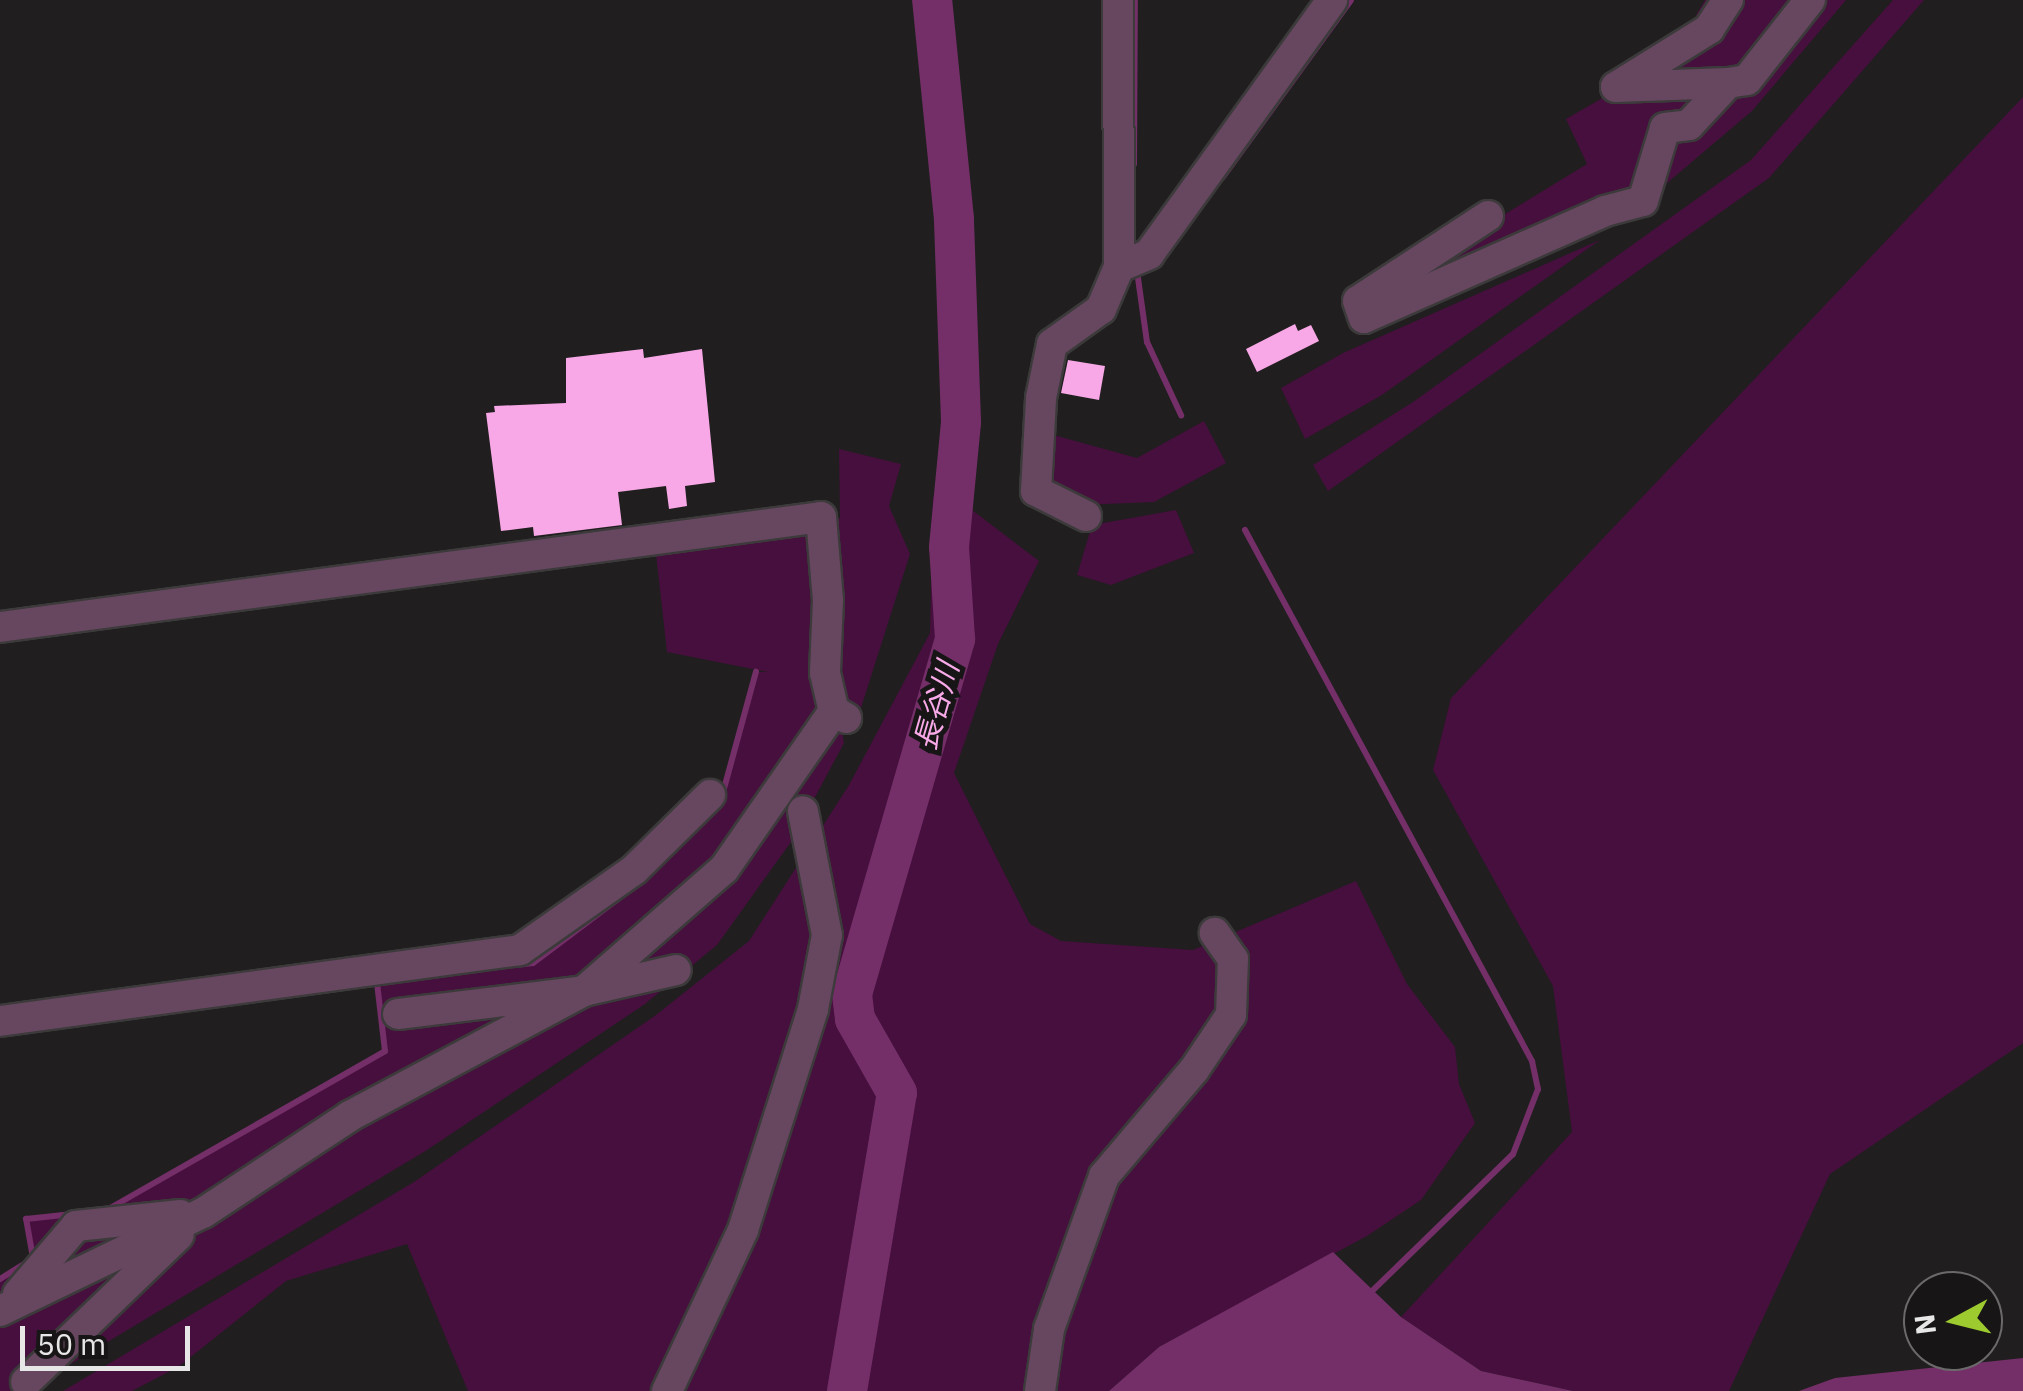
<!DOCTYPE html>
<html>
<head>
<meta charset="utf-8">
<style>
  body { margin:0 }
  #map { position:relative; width:2023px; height:1391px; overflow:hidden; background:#201e1f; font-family:"IBM Plex Sans","Noto Sans JP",sans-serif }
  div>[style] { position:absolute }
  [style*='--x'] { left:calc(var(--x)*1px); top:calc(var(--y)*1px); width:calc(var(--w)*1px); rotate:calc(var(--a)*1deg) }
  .green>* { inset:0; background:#460f3d }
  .water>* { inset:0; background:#742f68 }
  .stream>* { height:6px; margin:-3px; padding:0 3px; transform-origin:3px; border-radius:3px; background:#742f68 }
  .river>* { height:40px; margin:-20px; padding:0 20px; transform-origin:20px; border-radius:20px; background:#742f68 }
  .building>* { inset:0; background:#f8a8e6 }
  .roads { filter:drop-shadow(2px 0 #3c3a3b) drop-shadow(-2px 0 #3c3a3b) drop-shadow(0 2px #3c3a3b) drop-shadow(0 -2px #3c3a3b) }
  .minor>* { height:30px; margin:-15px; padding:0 15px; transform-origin:15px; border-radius:15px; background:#66475f }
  span { translate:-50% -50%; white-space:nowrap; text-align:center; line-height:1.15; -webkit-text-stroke:10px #171516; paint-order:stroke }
  .water-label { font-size:30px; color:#f8a9e7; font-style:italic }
  .north { position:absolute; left:1903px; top:1271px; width:100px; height:100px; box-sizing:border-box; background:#171516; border:2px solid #6b696a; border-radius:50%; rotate:263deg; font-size:28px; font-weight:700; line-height:40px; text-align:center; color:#e8e7e8 }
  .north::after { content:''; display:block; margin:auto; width:35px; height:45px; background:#9dca2f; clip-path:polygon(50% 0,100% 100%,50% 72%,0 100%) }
  .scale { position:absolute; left:20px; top:1326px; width:170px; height:45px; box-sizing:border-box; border:5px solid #e8e7e8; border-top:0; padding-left:12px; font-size:30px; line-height:35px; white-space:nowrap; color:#e8e7e8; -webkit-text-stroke:8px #171516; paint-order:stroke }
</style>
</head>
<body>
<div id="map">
  <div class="green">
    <div style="clip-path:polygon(1705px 0,1846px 0,1752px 111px,1647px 200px,1572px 209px,1354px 306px,1587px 164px,1566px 119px,1705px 39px,1696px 15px)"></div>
    <div style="clip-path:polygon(1893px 0,1924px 0,1769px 178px,1328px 491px,1313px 465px,1413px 402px,1751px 160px)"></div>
    <div style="clip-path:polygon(2023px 97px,2023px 1043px,1830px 1174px,1729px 1391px,1573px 1391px,1481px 1371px,1401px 1317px,1572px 1132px,1553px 986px,1433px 770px,1451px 698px)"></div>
    <div style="clip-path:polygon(1600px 240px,1382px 395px,1305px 439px,1281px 388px,1343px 353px)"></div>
    <div style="clip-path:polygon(1204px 421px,1226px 463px,1154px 502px,1081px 505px,1043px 481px,1050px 434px,1137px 458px)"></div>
    <div style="clip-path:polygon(839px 449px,901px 464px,889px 506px,910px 554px,859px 714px,836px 699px,844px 743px,791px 842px,717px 945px,645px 1004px,427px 1150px,26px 1391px,0 1391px,0 1279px,33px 1258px,26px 1219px,105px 1211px,384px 1051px,377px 983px,533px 963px,642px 881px,721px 797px,756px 672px,768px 672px,667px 652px,656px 554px,796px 536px,840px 518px)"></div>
    <div style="clip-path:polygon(951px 494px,1039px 561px,998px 644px,954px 773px,1030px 924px,1061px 941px,1193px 950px,1356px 881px,1407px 984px,1455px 1047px,1459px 1084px,1475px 1123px,1421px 1200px,1367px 1236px,1159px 1347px,1109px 1391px,468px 1391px,407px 1244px,286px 1281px,178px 1367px,132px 1391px,63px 1391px,414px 1182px,656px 1015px,749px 941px,849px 785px,930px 633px,933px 497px)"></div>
    <div style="clip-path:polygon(1176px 510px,1194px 553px,1111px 585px,1077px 575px,1092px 525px)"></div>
  </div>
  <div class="water">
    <div style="clip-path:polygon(1333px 1252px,1401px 1317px,1481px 1371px,1573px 1391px,1109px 1391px,1159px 1347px)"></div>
    <div style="clip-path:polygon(2023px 1358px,2023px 1391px,1799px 1391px,1835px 1378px)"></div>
  </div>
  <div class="stream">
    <div style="--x:1134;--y:164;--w:164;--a:-89.7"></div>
    <div style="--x:1223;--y:177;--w:218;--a:-54.1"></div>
    <div style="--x:1137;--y:271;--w:72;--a:82"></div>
    <div style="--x:1147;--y:342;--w:81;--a:65"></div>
    <div style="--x:1245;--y:530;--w:604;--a:61.61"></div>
    <div style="--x:1532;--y:1061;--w:29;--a:78"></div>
    <div style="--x:1538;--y:1089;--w:70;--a:111"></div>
    <div style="--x:1513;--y:1154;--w:201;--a:135.8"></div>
    <div style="--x:722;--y:796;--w:129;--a:-74.7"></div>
    <div style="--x:516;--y:965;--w:17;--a:-7"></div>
    <div style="--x:533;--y:963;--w:105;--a:-36.9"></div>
    <div style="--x:105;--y:1211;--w:322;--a:-29.7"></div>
    <div style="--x:385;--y:1051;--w:68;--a:-96.7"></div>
    <div style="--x:377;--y:983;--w:8;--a:-7"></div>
    <div style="--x:0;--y:1279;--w:39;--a:-32"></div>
    <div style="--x:33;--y:1258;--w:40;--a:-100"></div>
    <div style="--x:26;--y:1219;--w:47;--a:-6.1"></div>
  </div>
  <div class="river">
    <div style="--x:847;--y:1391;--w:302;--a:-80.5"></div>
    <div style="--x:897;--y:1093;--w:85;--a:-119.6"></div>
    <div style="--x:855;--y:1019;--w:25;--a:-97"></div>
    <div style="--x:852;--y:994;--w:370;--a:-73.8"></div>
    <div style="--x:955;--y:639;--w:92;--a:-93.7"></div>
    <div style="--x:949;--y:547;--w:126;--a:-84.5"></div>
    <div style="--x:961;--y:422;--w:203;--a:-92"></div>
    <div style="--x:954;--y:219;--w:220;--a:-95.7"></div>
  </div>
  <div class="building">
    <div style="clip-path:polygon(1295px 324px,1298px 331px,1311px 325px,1319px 341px,1257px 372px,1246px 349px)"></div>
    <div style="clip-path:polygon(643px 349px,644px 358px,702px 349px,715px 482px,685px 486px,687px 506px,669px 509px,666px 486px,618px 492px,622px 525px,534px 536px,533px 527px,501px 531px,486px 413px,495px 412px,494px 406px,566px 403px,566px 358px)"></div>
    <div style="clip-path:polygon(1068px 360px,1105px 366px,1099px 400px,1061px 393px)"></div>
  </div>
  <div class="roads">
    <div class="minor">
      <div style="--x:1616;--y:87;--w:110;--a:-31.9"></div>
      <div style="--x:1709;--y:29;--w:35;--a:-57"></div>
      <div style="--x:1616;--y:87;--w:112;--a:-2"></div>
      <div style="--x:1488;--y:216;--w:155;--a:146.8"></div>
      <div style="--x:1358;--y:301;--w:18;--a:71"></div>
      <div style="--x:1364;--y:318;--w:264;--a:-23.9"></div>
      <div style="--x:1605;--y:211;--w:39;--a:-15"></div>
      <div style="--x:1643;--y:201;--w:76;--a:-73.2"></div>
      <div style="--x:1665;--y:128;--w:24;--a:-7"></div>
      <div style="--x:1689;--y:125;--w:57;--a:-47.1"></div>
      <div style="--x:1728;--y:83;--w:19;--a:-9"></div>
      <div style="--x:1747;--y:80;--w:102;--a:-51.8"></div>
      <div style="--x:1119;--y:267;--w:33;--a:-23"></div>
      <div style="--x:1149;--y:254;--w:313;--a:-54.2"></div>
      <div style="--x:1086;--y:516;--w:56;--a:-153.4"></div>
      <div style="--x:1036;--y:491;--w:93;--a:-86.9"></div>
      <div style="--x:1041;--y:398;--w:55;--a:-78.5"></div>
      <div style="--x:1052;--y:344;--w:60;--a:-35.5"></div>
      <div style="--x:1101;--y:309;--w:46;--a:-66.8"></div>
      <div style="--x:1119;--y:267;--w:267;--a:-90.2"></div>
      <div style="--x:0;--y:627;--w:828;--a:-7.63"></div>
      <div style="--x:821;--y:517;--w:83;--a:85.2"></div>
      <div style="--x:828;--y:600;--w:73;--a:92.4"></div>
      <div style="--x:825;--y:673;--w:39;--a:77"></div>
      <div style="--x:834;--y:711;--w:14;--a:30"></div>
      <div style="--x:398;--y:1014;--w:187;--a:-7"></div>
      <div style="--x:584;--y:991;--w:94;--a:-12.9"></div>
      <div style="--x:0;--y:1021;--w:525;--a:-7.77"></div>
      <div style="--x:520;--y:950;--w:139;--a:-35.1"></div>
      <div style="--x:634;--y:870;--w:107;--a:-44.6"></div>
      <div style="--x:18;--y:1294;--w:89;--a:-49.5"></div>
      <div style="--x:76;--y:1226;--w:105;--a:-6"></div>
      <div style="--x:0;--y:1311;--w:225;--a:-25.8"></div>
      <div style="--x:203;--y:1213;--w:176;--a:-33.4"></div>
      <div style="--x:350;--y:1116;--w:265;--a:-28.1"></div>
      <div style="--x:584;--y:991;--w:186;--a:-41.1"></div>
      <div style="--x:724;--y:869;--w:193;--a:-55.2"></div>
      <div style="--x:26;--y:1382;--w:212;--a:-43.9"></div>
      <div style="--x:667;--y:1391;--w:178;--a:-64.7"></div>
      <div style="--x:743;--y:1230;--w:232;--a:-72.4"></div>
      <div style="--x:813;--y:1009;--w:75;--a:-79.3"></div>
      <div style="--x:827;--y:935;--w:126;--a:-101"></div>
      <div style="--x:1040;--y:1391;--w:63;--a:-81.7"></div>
      <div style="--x:1049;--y:1329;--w:163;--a:-70.2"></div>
      <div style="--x:1104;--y:1176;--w:139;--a:-49.7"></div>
      <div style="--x:1194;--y:1070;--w:66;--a:-56.1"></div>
      <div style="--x:1231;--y:1015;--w:56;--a:-88"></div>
      <div style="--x:1233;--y:959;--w:32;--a:-125"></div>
    </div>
  </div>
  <div class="water-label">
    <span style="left:936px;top:706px;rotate:-74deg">長谷川</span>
  </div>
  <div class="north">N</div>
  <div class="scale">50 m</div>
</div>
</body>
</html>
